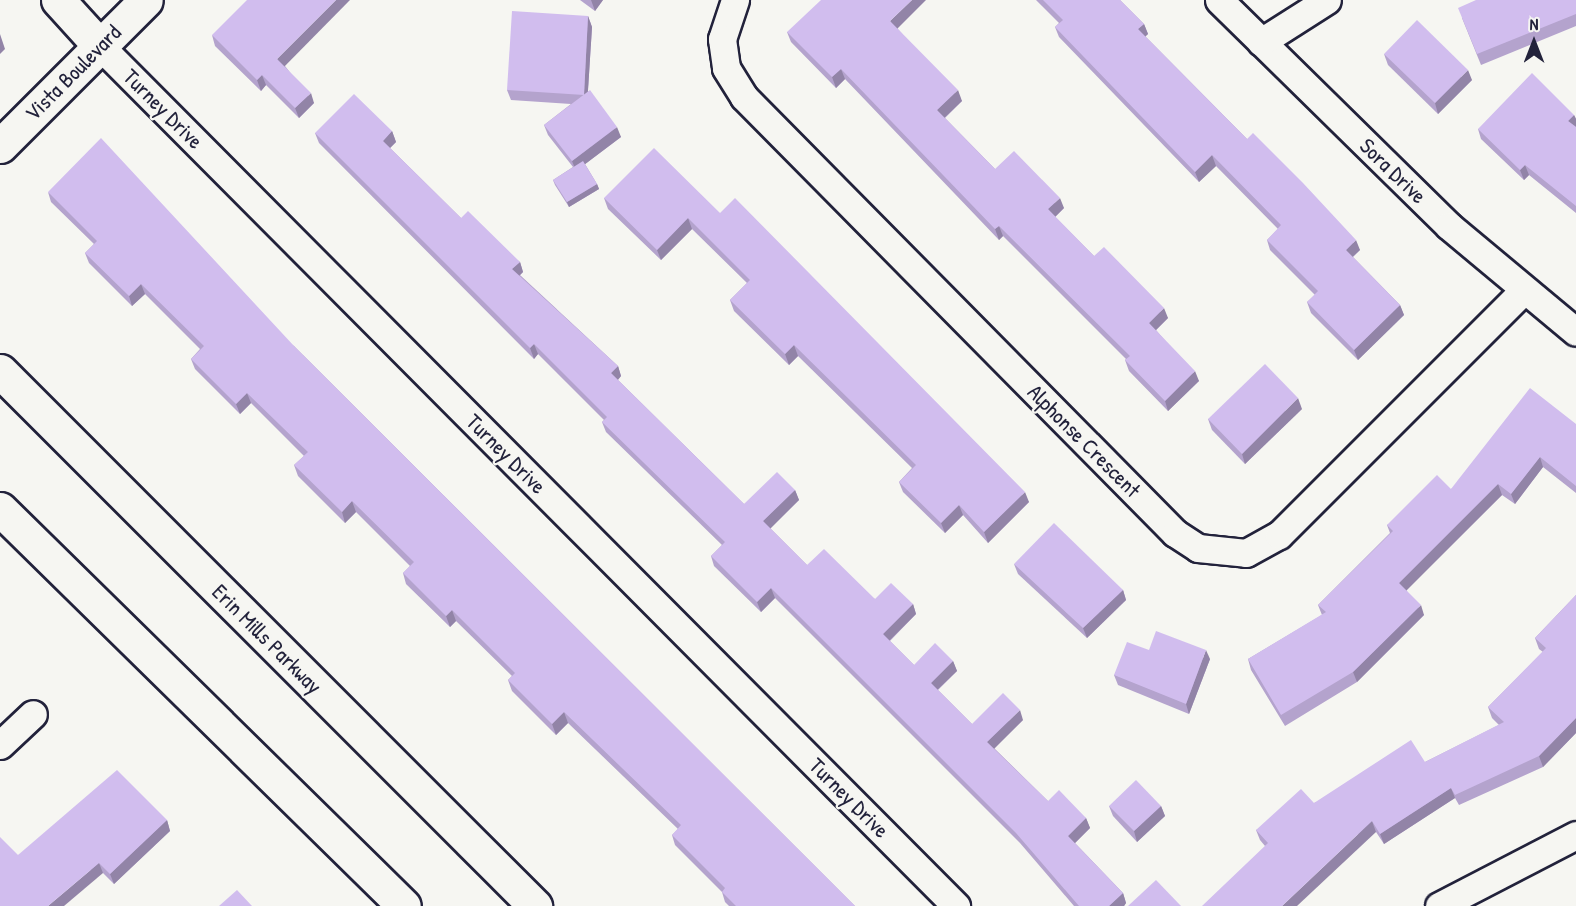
<!DOCTYPE html>
<html>
<head>
<meta charset="utf-8">
<style>
  body { margin:0 }
  #map { position:relative; width:1576px; height:906px; overflow:hidden; background:#f6f6f2; font-family:"Patrick Hand",sans-serif }
  div>[style] { position:absolute }
  [style*='--x'] { left:calc(var(--x)*1px); top:calc(var(--y)*1px); width:calc(var(--w)*1px); rotate:calc(var(--a)*1deg) }
  .roads { filter:drop-shadow(2px 0 #22223b) drop-shadow(-2px 0 #22223b) drop-shadow(0 2px #22223b) drop-shadow(0 -2px #22223b) }
  .street>* { height:27px; margin:-13.5px; padding:0 13.5px; transform-origin:13.5px; border-radius:13.5px; background:#f6f6f2 }
  .secondary>* { height:33px; margin:-16.5px; padding:0 16.5px; transform-origin:16.5px; border-radius:16.5px; background:#f6f6f2 }
  .primary>* { height:33px; margin:-16.5px; padding:0 16.5px; transform-origin:16.5px; border-radius:16.5px; background:#f6f6f2 }
  .wall>* { inset:0; background:#b4a3cd }
  .shaded-wall>* { inset:0; background:#9284a7 }
  .building>* { inset:0; background:#d1bdee }
  span { translate:-50% -50%; white-space:nowrap; text-align:center; line-height:1.15; -webkit-text-stroke:4.5px #f6f6f2; paint-order:stroke }
  .street-label { font-size:22px; color:#22223b }
  .north { position:absolute; left:1504px; top:12px; width:60px; height:60px; -webkit-text-stroke:4px #f6f6f2; paint-order:stroke; rotate:0deg; font-size:16px; font-weight:700; line-height:24px; text-align:center; color:#22223b }
  .north::after { content:''; display:block; margin:auto; width:21px; height:27px; background:#22223b; clip-path:polygon(50% 0,100% 100%,50% 72%,0 100%) }
</style>
</head>
<body>
<div id="map">
  <div class="roads">
    <div class="street">
      <div style="--x:735;--y:0;--w:41;--a:108.4"></div>
      <div style="--x:722;--y:39;--w:29;--a:82"></div>
      <div style="--x:726;--y:68;--w:34;--a:58"></div>
      <div style="--x:744;--y:97;--w:613;--a:45.33"></div>
      <div style="--x:1175;--y:533;--w:27;--a:33"></div>
      <div style="--x:1198;--y:548;--w:48;--a:5.9"></div>
      <div style="--x:1246;--y:553;--w:38;--a:-29"></div>
      <div style="--x:1279;--y:535;--w:346;--a:-45"></div>
      <div style="--x:1219;--y:0;--w:322;--a:44.5"></div>
      <div style="--x:1449;--y:226;--w:165;--a:39.8"></div>
      <div style="--x:1261;--y:42;--w:78;--a:-32.5"></div>
      <div style="--x:99;--y:45;--w:1215;--a:45.13"></div>
      <div style="--x:0;--y:745;--w:45;--a:-43.2"></div>
      <div style="--x:1439;--y:906;--w:154;--a:-27.4"></div>
    </div>
    <div class="secondary">
      <div style="--x:58;--y:0;--w:61;--a:47.7"></div>
      <div style="--x:0;--y:146;--w:206;--a:-45"></div>
    </div>
    <div class="primary">
      <div style="--x:0;--y:371;--w:757;--a:45"></div>
      <div style="--x:0;--y:509;--w:566;--a:44.5"></div>
    </div>
  </div>
  <div class="wall">
    <div style="clip-path:polygon(580px 0,603px 0,595px 11px)"></div>
    <div style="clip-path:polygon(1036px 0,1120px 0,1144px 24px,1148px 34px,1145px 36px,1247px 139px,1360px 250px,1353px 257px,1400px 305px,1404px 315px,1358px 360px,1311px 313px,1307px 302px,1315px 295px,1270px 250px,1267px 240px,1278px 229px,1216px 166px,1199px 182px,1059px 37px,1055px 27px,1059px 23px)"></div>
    <div style="clip-path:polygon(1576px 0,1576px 26px,1481px 65px,1462px 18px)"></div>
    <div style="clip-path:polygon(588px 16px,592px 27px,588px 91px,621px 137px,585px 164px,597px 184px,599px 189px,569px 207px,555px 185px,553px 180px,573px 167px,548px 135px,544px 125px,571px 104px,511px 100px,507px 90px)"></div>
    <div style="clip-path:polygon(897px 28px,962px 101px,945px 118px,995px 169px,1064px 208px,1055px 217px,1094px 256px,1168px 318px,1156px 330px,1199px 381px,1168px 411px,1129px 371px,1125px 360px,1126px 359px,1003px 236px,999px 240px,845px 79px,836px 88px,791px 42px,787px 32px)"></div>
    <div style="clip-path:polygon(212px 35px,285px 66px,314px 103px,299px 118px,266px 85px,261px 91px,215px 46px)"></div>
    <div style="clip-path:polygon(1384px 54px,1472px 80px,1438px 114px,1388px 65px)"></div>
    <div style="clip-path:polygon(1574px 115px,1576px 119px,1576px 213px,1529px 175px,1524px 180px,1481px 139px,1478px 129px)"></div>
    <div style="clip-path:polygon(392px 131px,396px 142px,390px 148px,461px 218px,520px 262px,523px 272px,520px 275px,618px 366px,621px 376px,618px 380px,744px 504px,795px 490px,799px 500px,770px 528px,807px 565px,875px 599px,913px 604px,916px 614px,890px 641px,914px 665px,953px 661px,957px 671px,938px 690px,972px 724px,1023px 720px,994px 748px,1048px 801px,1086px 818px,1090px 828px,1075px 843px,1123px 893px,1126px 903px,1124px 906px,1074px 906px,1020px 843px,775px 598px,761px 612px,714px 566px,711px 556px,722px 545px,606px 432px,602px 422px,604px 420px,538px 354px,534px 359px,319px 143px,315px 133px)"></div>
    <div style="clip-path:polygon(48px 192px,294px 346px,855px 906px,729px 906px,725px 902px,722px 892px,675px 845px,672px 835px,678px 829px,568px 723px,556px 735px,512px 691px,508px 680px,512px 676px,456px 621px,450px 627px,406px 584px,403px 573px,410px 566px,356px 512px,345px 523px,298px 476px,294px 465px,304px 456px,251px 403px,240px 414px,195px 369px,191px 359px,200px 349px,145px 294px,132px 306px,89px 263px,85px 253px,94px 244px,51px 202px)"></div>
    <div style="clip-path:polygon(604px 198px,720px 213px,1029px 502px,988px 543px,963px 515px,945px 533px,903px 492px,899px 482px,912px 468px,798px 356px,789px 365px,734px 311px,730px 300px,747px 283px,692px 229px,661px 260px,608px 209px)"></div>
    <div style="clip-path:polygon(1302px 409px,1245px 464px,1212px 430px,1208px 419px)"></div>
    <div style="clip-path:polygon(1576px 424px,1576px 493px,1543px 467px,1515px 504px,1502px 495px,1406px 590px,1424px 615px,1357px 682px,1285px 726px,1251px 670px,1248px 659px,1322px 615px,1318px 605px,1390px 533px,1387px 525px,1451px 489px)"></div>
    <div style="clip-path:polygon(1014px 564px,1123px 590px,1126px 600px,1087px 638px,1018px 574px)"></div>
    <div style="clip-path:polygon(1576px 595px,1576px 733px,1543px 767px,1459px 805px,1455px 798px,1384px 844px,1376px 832px,1265px 846px,1260px 840px,1256px 830px,1314px 803px,1425px 762px,1499px 725px,1492px 718px,1488px 707px,1543px 652px,1539px 649px,1535px 638px)"></div>
    <div style="clip-path:polygon(1149px 650px,1210px 659px,1189px 714px,1118px 685px,1114px 675px)"></div>
    <div style="clip-path:polygon(1109px 806px,1161px 806px,1165px 816px,1137px 842px,1113px 816px)"></div>
    <div style="clip-path:polygon(167px 820px,170px 831px,114px 884px,103px 873px,18px 855px)"></div>
  </div>
  <div class="shaded-wall">
    <div style="clip-path:polygon(336px 0,350px 0,281px 70px,277px 59px)"></div>
    <div style="clip-path:polygon(591px 0,603px 0,595px 11px)"></div>
    <div style="clip-path:polygon(912px 0,926px 0,894px 32px,890px 21px)"></div>
    <div style="clip-path:polygon(588px 16px,592px 27px,587px 105px,584px 95px)"></div>
    <div style="clip-path:polygon(1144px 24px,1148px 34px,1142px 40px,1138px 29px)"></div>
    <div style="clip-path:polygon(0 34px,5px 49px,0 54px)"></div>
    <div style="clip-path:polygon(841px 69px,845px 79px,836px 88px,832px 77px)"></div>
    <div style="clip-path:polygon(1468px 70px,1472px 80px,1438px 114px,1435px 103px)"></div>
    <div style="clip-path:polygon(262px 75px,266px 85px,261px 91px,257px 80px)"></div>
    <div style="clip-path:polygon(958px 90px,962px 101px,941px 121px,937px 110px)"></div>
    <div style="clip-path:polygon(311px 93px,314px 103px,299px 118px,295px 108px)"></div>
    <div style="clip-path:polygon(1574px 115px,1576px 119px,1576px 127px,1568px 121px)"></div>
    <div style="clip-path:polygon(617px 127px,621px 137px,576px 171px,572px 161px)"></div>
    <div style="clip-path:polygon(392px 131px,396px 142px,387px 151px,383px 141px)"></div>
    <div style="clip-path:polygon(1212px 155px,1216px 166px,1199px 182px,1195px 172px)"></div>
    <div style="clip-path:polygon(1525px 165px,1529px 175px,1524px 180px,1520px 170px)"></div>
    <div style="clip-path:polygon(597px 184px,599px 189px,569px 207px,567px 202px)"></div>
    <div style="clip-path:polygon(1060px 198px,1064px 208px,1052px 220px,1048px 209px)"></div>
    <div style="clip-path:polygon(688px 218px,692px 229px,661px 260px,657px 250px)"></div>
    <div style="clip-path:polygon(999px 226px,1003px 236px,999px 240px,995px 229px)"></div>
    <div style="clip-path:polygon(1356px 240px,1360px 250px,1349px 260px,1346px 250px)"></div>
    <div style="clip-path:polygon(520px 262px,523px 272px,516px 279px,512px 269px)"></div>
    <div style="clip-path:polygon(141px 284px,145px 294px,132px 306px,129px 296px)"></div>
    <div style="clip-path:polygon(1400px 305px,1404px 315px,1358px 360px,1354px 350px)"></div>
    <div style="clip-path:polygon(1164px 308px,1168px 318px,1153px 333px,1149px 323px)"></div>
    <div style="clip-path:polygon(534px 344px,538px 354px,534px 359px,530px 348px)"></div>
    <div style="clip-path:polygon(794px 345px,798px 356px,789px 365px,785px 354px)"></div>
    <div style="clip-path:polygon(618px 366px,621px 376px,615px 383px,611px 373px)"></div>
    <div style="clip-path:polygon(1195px 371px,1199px 381px,1168px 411px,1165px 401px)"></div>
    <div style="clip-path:polygon(247px 393px,251px 403px,240px 414px,236px 404px)"></div>
    <div style="clip-path:polygon(1298px 398px,1302px 409px,1245px 464px,1242px 454px)"></div>
    <div style="clip-path:polygon(1540px 457px,1543px 467px,1515px 504px,1511px 494px)"></div>
    <div style="clip-path:polygon(1498px 484px,1502px 495px,1403px 594px,1399px 583px)"></div>
    <div style="clip-path:polygon(795px 490px,799px 500px,767px 532px,763px 521px)"></div>
    <div style="clip-path:polygon(1025px 492px,1029px 502px,988px 543px,984px 532px)"></div>
    <div style="clip-path:polygon(352px 501px,356px 512px,345px 523px,342px 512px)"></div>
    <div style="clip-path:polygon(959px 505px,963px 515px,945px 533px,941px 523px)"></div>
    <div style="clip-path:polygon(771px 588px,775px 598px,761px 612px,757px 602px)"></div>
    <div style="clip-path:polygon(1123px 590px,1126px 600px,1087px 638px,1083px 628px)"></div>
    <div style="clip-path:polygon(913px 604px,916px 614px,886px 644px,883px 634px)"></div>
    <div style="clip-path:polygon(1421px 605px,1424px 615px,1357px 682px,1353px 672px)"></div>
    <div style="clip-path:polygon(452px 610px,456px 621px,450px 627px,446px 616px)"></div>
    <div style="clip-path:polygon(1206px 650px,1210px 659px,1189px 714px,1186px 704px)"></div>
    <div style="clip-path:polygon(953px 661px,957px 671px,934px 693px,931px 683px)"></div>
    <div style="clip-path:polygon(1020px 710px,1023px 720px,991px 752px,987px 742px)"></div>
    <div style="clip-path:polygon(564px 712px,568px 723px,556px 735px,552px 724px)"></div>
    <div style="clip-path:polygon(1576px 718px,1576px 733px,1543px 767px,1539px 756px)"></div>
    <div style="clip-path:polygon(1451px 788px,1455px 798px,1384px 844px,1380px 834px)"></div>
    <div style="clip-path:polygon(1161px 806px,1165px 816px,1137px 842px,1134px 831px)"></div>
    <div style="clip-path:polygon(1086px 818px,1090px 828px,1072px 846px,1068px 836px)"></div>
    <div style="clip-path:polygon(167px 820px,170px 831px,114px 884px,110px 874px)"></div>
    <div style="clip-path:polygon(1372px 821px,1376px 832px,1297px 906px,1282px 906px)"></div>
    <div style="clip-path:polygon(99px 863px,103px 873px,64px 906px,48px 906px)"></div>
    <div style="clip-path:polygon(1123px 893px,1126px 903px,1124px 906px,1109px 906px)"></div>
  </div>
  <div class="building">
    <div style="clip-path:polygon(247px 0,336px 0,277px 59px,311px 93px,295px 108px,262px 75px,257px 80px,212px 35px)"></div>
    <div style="clip-path:polygon(821px 0,912px 0,890px 21px,958px 90px,937px 110px,995px 169px,1014px 151px,1060px 198px,1048px 209px,1094px 256px,1104px 247px,1164px 308px,1149px 323px,1195px 371px,1165px 401px,1125px 360px,1130px 356px,999px 226px,995px 229px,841px 69px,832px 77px,787px 32px)"></div>
    <div style="clip-path:polygon(1043px 0,1120px 0,1144px 24px,1138px 29px,1247px 139px,1253px 133px,1303px 183px,1356px 240px,1346px 250px,1400px 305px,1354px 350px,1307px 302px,1318px 291px,1267px 240px,1281px 225px,1212px 155px,1195px 172px,1055px 27px,1063px 20px)"></div>
    <div style="clip-path:polygon(1476px 0,1576px 0,1576px 14px,1477px 54px,1458px 8px)"></div>
    <div style="clip-path:polygon(512px 11px,588px 16px,584px 95px,507px 90px)"></div>
    <div style="clip-path:polygon(1417px 20px,1468px 70px,1435px 103px,1384px 54px)"></div>
    <div style="clip-path:polygon(1532px 73px,1574px 115px,1568px 121px,1576px 127px,1576px 206px,1525px 165px,1520px 170px,1478px 129px)"></div>
    <div style="clip-path:polygon(590px 90px,617px 127px,572px 161px,544px 125px)"></div>
    <div style="clip-path:polygon(354px 94px,392px 131px,383px 141px,461px 218px,468px 211px,520px 262px,512px 269px,618px 366px,611px 373px,744px 504px,777px 472px,795px 490px,763px 521px,807px 565px,824px 549px,875px 599px,891px 583px,913px 604px,883px 634px,914px 665px,935px 643px,953px 661px,931px 683px,972px 724px,1003px 693px,1020px 710px,987px 742px,1048px 801px,1059px 790px,1086px 818px,1068px 836px,1123px 893px,1109px 906px,1079px 906px,1016px 833px,771px 588px,757px 602px,711px 556px,725px 542px,602px 422px,607px 417px,534px 344px,530px 348px,315px 133px)"></div>
    <div style="clip-path:polygon(101px 138px,294px 346px,855px 906px,736px 906px,722px 892px,725px 888px,672px 835px,681px 825px,564px 712px,552px 724px,508px 680px,515px 673px,452px 610px,446px 616px,403px 573px,414px 562px,352px 501px,342px 512px,294px 465px,308px 452px,247px 393px,236px 404px,191px 359px,204px 346px,141px 284px,129px 296px,85px 253px,97px 241px,48px 192px)"></div>
    <div style="clip-path:polygon(654px 148px,720px 213px,735px 198px,1025px 492px,984px 532px,959px 505px,941px 523px,899px 482px,916px 465px,794px 345px,785px 354px,730px 300px,750px 280px,688px 218px,657px 250px,604px 198px)"></div>
    <div style="clip-path:polygon(583px 161px,597px 184px,567px 202px,553px 180px)"></div>
    <div style="clip-path:polygon(1265px 364px,1298px 398px,1242px 454px,1208px 419px)"></div>
    <div style="clip-path:polygon(1530px 388px,1576px 424px,1576px 486px,1540px 457px,1511px 494px,1498px 484px,1399px 583px,1421px 605px,1353px 672px,1281px 715px,1248px 659px,1326px 612px,1318px 605px,1393px 531px,1387px 525px,1437px 475px,1451px 489px)"></div>
    <div style="clip-path:polygon(1054px 523px,1123px 590px,1083px 628px,1014px 564px)"></div>
    <div style="clip-path:polygon(1576px 595px,1576px 718px,1539px 756px,1455px 795px,1451px 788px,1380px 834px,1372px 821px,1282px 906px,1202px 906px,1268px 843px,1256px 830px,1301px 789px,1314px 803px,1411px 740px,1425px 762px,1504px 722px,1488px 707px,1546px 648px,1535px 638px)"></div>
    <div style="clip-path:polygon(1156px 631px,1206px 650px,1186px 704px,1114px 675px,1127px 642px,1149px 650px)"></div>
    <div style="clip-path:polygon(117px 770px,167px 820px,110px 874px,99px 863px,48px 906px,0 906px,0 837px,18px 855px)"></div>
    <div style="clip-path:polygon(1136px 780px,1161px 806px,1134px 831px,1109px 806px)"></div>
    <div style="clip-path:polygon(1156px 880px,1181px 906px,1128px 906px)"></div>
    <div style="clip-path:polygon(237px 890px,252px 906px,219px 906px)"></div>
  </div>
  <div class="street-label">
    <span style="left:73px;top:73px;rotate:-45deg">Vista Boulevard</span>
    <span style="left:163px;top:109px;rotate:45deg">Turney Drive</span>
    <span style="left:1393px;top:171px;rotate:44deg">Sora Drive</span>
    <span style="left:1084px;top:441px;rotate:45deg">Alphonse Crescent</span>
    <span style="left:506px;top:454px;rotate:45deg">Turney Drive</span>
    <span style="left:267px;top:639px;rotate:45deg">Erin Mills Parkway</span>
    <span style="left:849px;top:798px;rotate:45deg">Turney Drive</span>
  </div>
  <div class="north">N</div>
</div>
</body>
</html>
